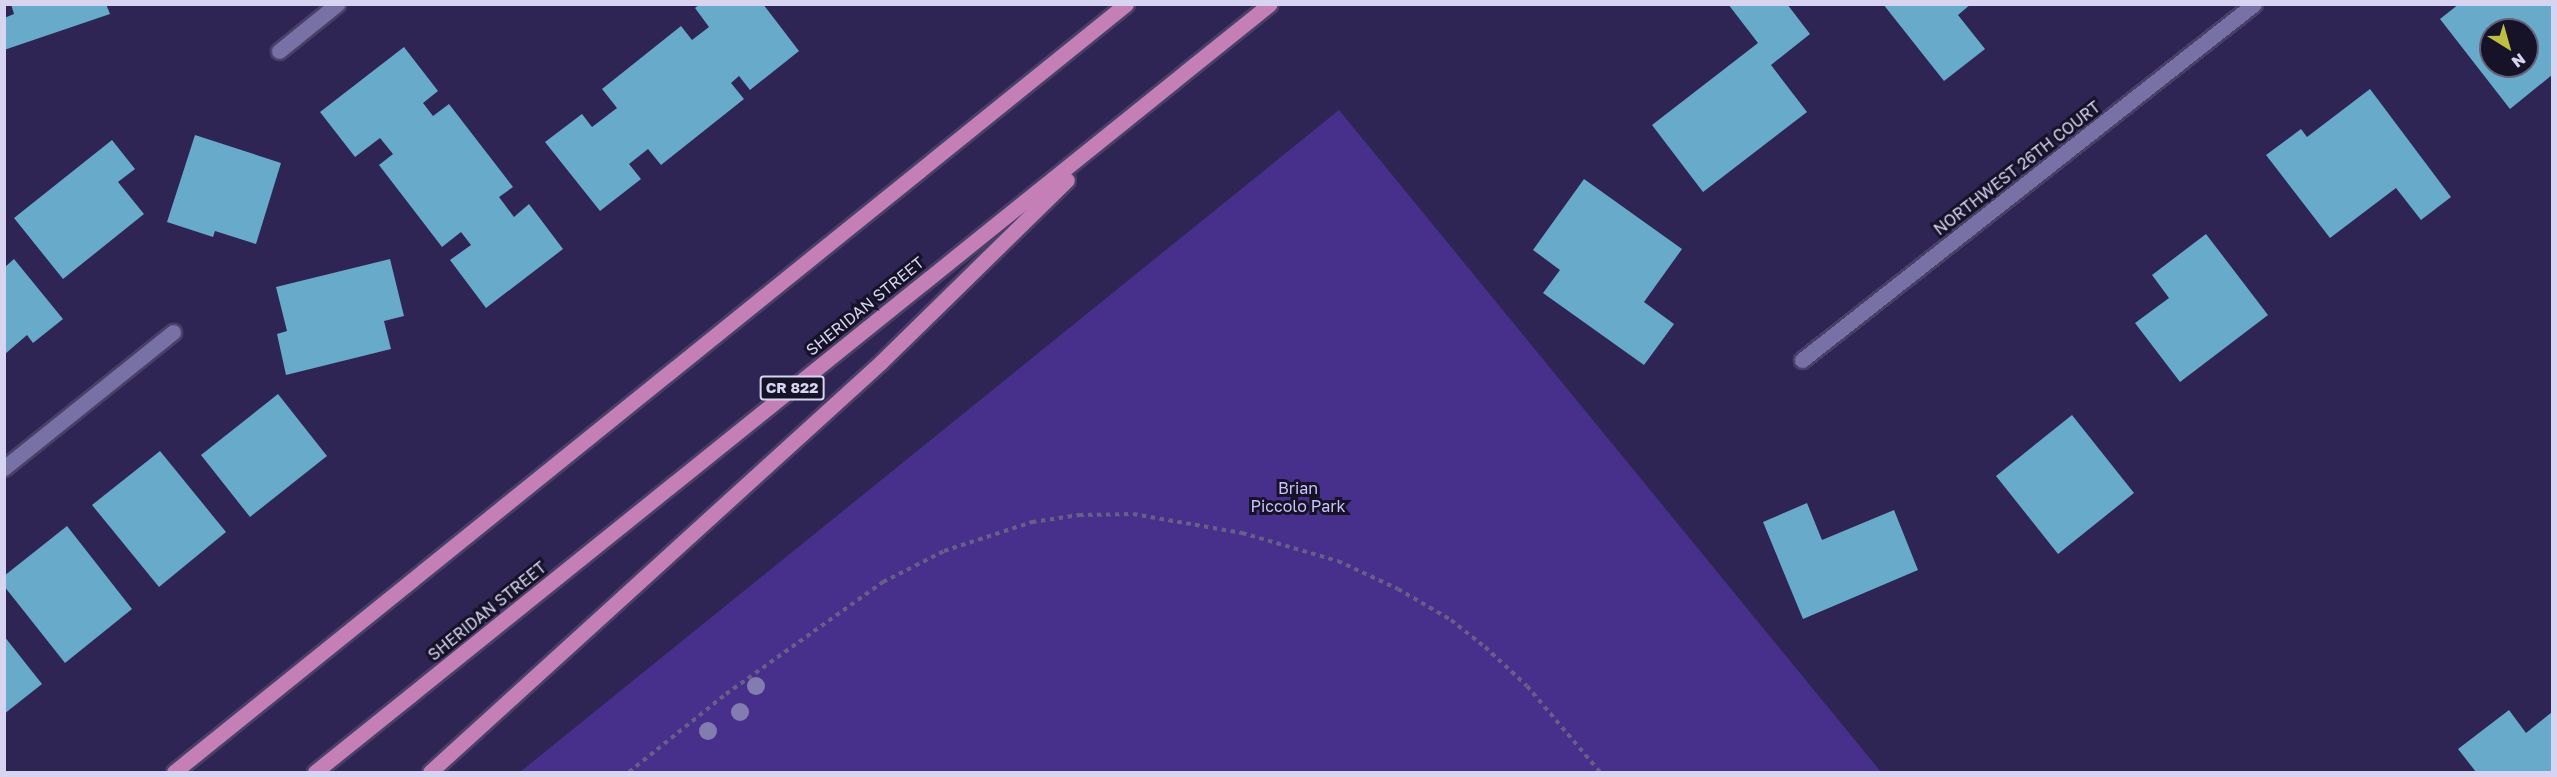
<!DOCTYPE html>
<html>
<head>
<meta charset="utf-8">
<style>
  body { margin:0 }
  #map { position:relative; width:2557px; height:777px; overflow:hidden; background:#2e2554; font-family:"Golos Text",sans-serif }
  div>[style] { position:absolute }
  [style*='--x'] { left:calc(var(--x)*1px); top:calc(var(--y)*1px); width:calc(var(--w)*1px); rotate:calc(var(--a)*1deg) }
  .green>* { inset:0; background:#46308b }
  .building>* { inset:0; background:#68aac9 }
  .path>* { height:4px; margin-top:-2px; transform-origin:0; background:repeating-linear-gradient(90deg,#666089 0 4.5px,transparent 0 9px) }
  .roads { filter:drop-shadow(2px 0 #494068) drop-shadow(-2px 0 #494068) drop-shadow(0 2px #494068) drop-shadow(0 -2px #494068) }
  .minor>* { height:15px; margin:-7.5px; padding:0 7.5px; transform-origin:7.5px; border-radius:7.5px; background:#7871a6 }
  .major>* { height:15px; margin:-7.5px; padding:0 7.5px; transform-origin:7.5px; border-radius:7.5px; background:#c57fb7 }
  .trees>* { width:18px; height:18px; margin:-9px; border-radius:50%; background:#837cb0 }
  span { translate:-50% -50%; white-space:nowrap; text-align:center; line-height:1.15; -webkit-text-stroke:6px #161328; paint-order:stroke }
  .shield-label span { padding:2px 4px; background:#161328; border:2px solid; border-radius:4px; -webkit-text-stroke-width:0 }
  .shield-label { font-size:15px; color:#d6d4f1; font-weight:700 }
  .street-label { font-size:16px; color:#d6d4f1 }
  .park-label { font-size:16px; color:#c9c3fb }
  .frame { position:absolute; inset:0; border:6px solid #d6d4f1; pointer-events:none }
  .north { position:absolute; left:2479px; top:18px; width:60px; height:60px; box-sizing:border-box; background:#161328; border:2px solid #636078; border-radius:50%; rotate:143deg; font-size:16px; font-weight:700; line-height:24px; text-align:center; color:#d6d4f1 }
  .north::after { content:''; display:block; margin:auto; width:21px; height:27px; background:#bebe42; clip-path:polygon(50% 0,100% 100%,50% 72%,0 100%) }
</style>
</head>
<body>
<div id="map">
  <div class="green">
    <div style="clip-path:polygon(1339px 110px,1881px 772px,520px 772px)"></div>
  </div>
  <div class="building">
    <div style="clip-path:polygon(11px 4px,106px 4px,110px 14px,4px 50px,4px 18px,14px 14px)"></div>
    <div style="clip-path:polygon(700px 4px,763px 4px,799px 51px,750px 90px,739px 76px,731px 83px,744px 99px,661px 165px,648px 149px,629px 164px,641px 179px,600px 211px,545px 142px,582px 114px,592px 127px,617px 108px,602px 89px,681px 26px,692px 40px,709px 27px,695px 8px)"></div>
    <div style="clip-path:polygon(1728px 4px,1787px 4px,1810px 34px,1771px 65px,1807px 112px,1703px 192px,1652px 125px,1758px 43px)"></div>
    <div style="clip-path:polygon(1883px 4px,1971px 4px,1958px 15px,1985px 49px,1944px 81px)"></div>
    <div style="clip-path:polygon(evenodd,2459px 4px,2552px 4px,2552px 75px,2510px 109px,2440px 19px,2459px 4px,2491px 30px,2527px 30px,2527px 66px,2491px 66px,2491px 30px)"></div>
    <div style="clip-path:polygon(404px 47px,438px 91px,423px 103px,433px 116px,449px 104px,513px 187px,499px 197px,514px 217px,529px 204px,563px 249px,486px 308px,450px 260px,471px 245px,461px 232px,442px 247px,379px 165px,393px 154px,380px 138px,355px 157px,320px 112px)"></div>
    <div style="clip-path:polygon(2370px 89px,2451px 197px,2421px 220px,2396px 188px,2330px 238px,2266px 155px,2301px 129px,2307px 137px)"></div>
    <div style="clip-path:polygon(195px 135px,281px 163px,256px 244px,215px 231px,213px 237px,167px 222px)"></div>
    <div style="clip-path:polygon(112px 140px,135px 169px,118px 182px,144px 214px,63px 279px,14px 218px)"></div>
    <div style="clip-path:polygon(1584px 179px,1682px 249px,1644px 302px,1674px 324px,1644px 365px,1543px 293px,1560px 270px,1533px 250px)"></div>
    <div style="clip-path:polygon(2206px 234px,2268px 315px,2180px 382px,2135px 323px,2169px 298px,2152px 275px)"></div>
    <div style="clip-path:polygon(14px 259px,63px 319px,33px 343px,27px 335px,5px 354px,5px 267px)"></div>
    <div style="clip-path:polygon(390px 259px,404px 316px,384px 321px,391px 349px,286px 375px,277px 334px,287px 331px,276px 287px)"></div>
    <div style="clip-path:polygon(278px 394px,327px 456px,250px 517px,201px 455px)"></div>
    <div style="clip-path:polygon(2072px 415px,2134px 493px,2058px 554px,1996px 476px)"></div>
    <div style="clip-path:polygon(160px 451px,226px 532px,159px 587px,92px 505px)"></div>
    <div style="clip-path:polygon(1807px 503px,1822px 540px,1894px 510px,1918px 570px,1803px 619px,1763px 522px)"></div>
    <div style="clip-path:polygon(67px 526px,132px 609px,65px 663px,4px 586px,4px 576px)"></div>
    <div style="clip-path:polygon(4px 636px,42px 684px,4px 714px)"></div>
    <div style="clip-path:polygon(2509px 710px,2526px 733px,2552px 712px,2552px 772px,2476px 772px,2458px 749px)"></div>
  </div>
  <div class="path">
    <div style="--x:629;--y:772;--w:124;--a:-38.8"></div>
    <div style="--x:726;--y:694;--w:193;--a:-35.5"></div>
    <div style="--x:883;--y:582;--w:68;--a:-26.9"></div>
    <div style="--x:944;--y:551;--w:93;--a:-18.2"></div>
    <div style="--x:1032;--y:522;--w:48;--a:-8.5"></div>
    <div style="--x:1079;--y:515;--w:54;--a:-1.1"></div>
    <div style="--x:1133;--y:514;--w:111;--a:9.9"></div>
    <div style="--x:1242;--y:533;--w:100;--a:16.3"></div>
    <div style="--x:1338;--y:561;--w:66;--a:25"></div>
    <div style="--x:1398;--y:589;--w:61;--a:30.3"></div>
    <div style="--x:1451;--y:620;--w:43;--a:38.5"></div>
    <div style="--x:1485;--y:647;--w:57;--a:42.9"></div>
    <div style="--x:1527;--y:686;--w:113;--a:49.7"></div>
  </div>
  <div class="roads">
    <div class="minor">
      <div style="--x:279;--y:51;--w:75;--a:-39"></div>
      <div style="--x:1802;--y:360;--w:575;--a:-38.22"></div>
      <div style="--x:4;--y:468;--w:217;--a:-38.8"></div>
    </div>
    <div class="major">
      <div style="--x:174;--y:772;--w:1223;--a:-38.89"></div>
      <div style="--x:315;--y:772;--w:1225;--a:-38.81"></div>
      <div style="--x:430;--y:772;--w:610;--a:-42.27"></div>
      <div style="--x:881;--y:362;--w:260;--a:-44.4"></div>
    </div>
  </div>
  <div class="trees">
    <div style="left:756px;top:686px"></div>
    <div style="left:740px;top:712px"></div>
    <div style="left:708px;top:731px"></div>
  </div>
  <div class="shield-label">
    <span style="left:792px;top:388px">CR 822</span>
  </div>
  <div class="street-label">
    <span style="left:2017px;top:168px;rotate:-38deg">NORTHWEST 26TH COURT</span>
    <span style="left:865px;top:306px;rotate:-39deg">SHERIDAN STREET</span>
    <span style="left:487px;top:611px;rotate:-39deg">SHERIDAN STREET</span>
  </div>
  <div class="park-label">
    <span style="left:1298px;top:497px">Brian<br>Piccolo Park</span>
  </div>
  <div class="frame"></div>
  <div class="north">N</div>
</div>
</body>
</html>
